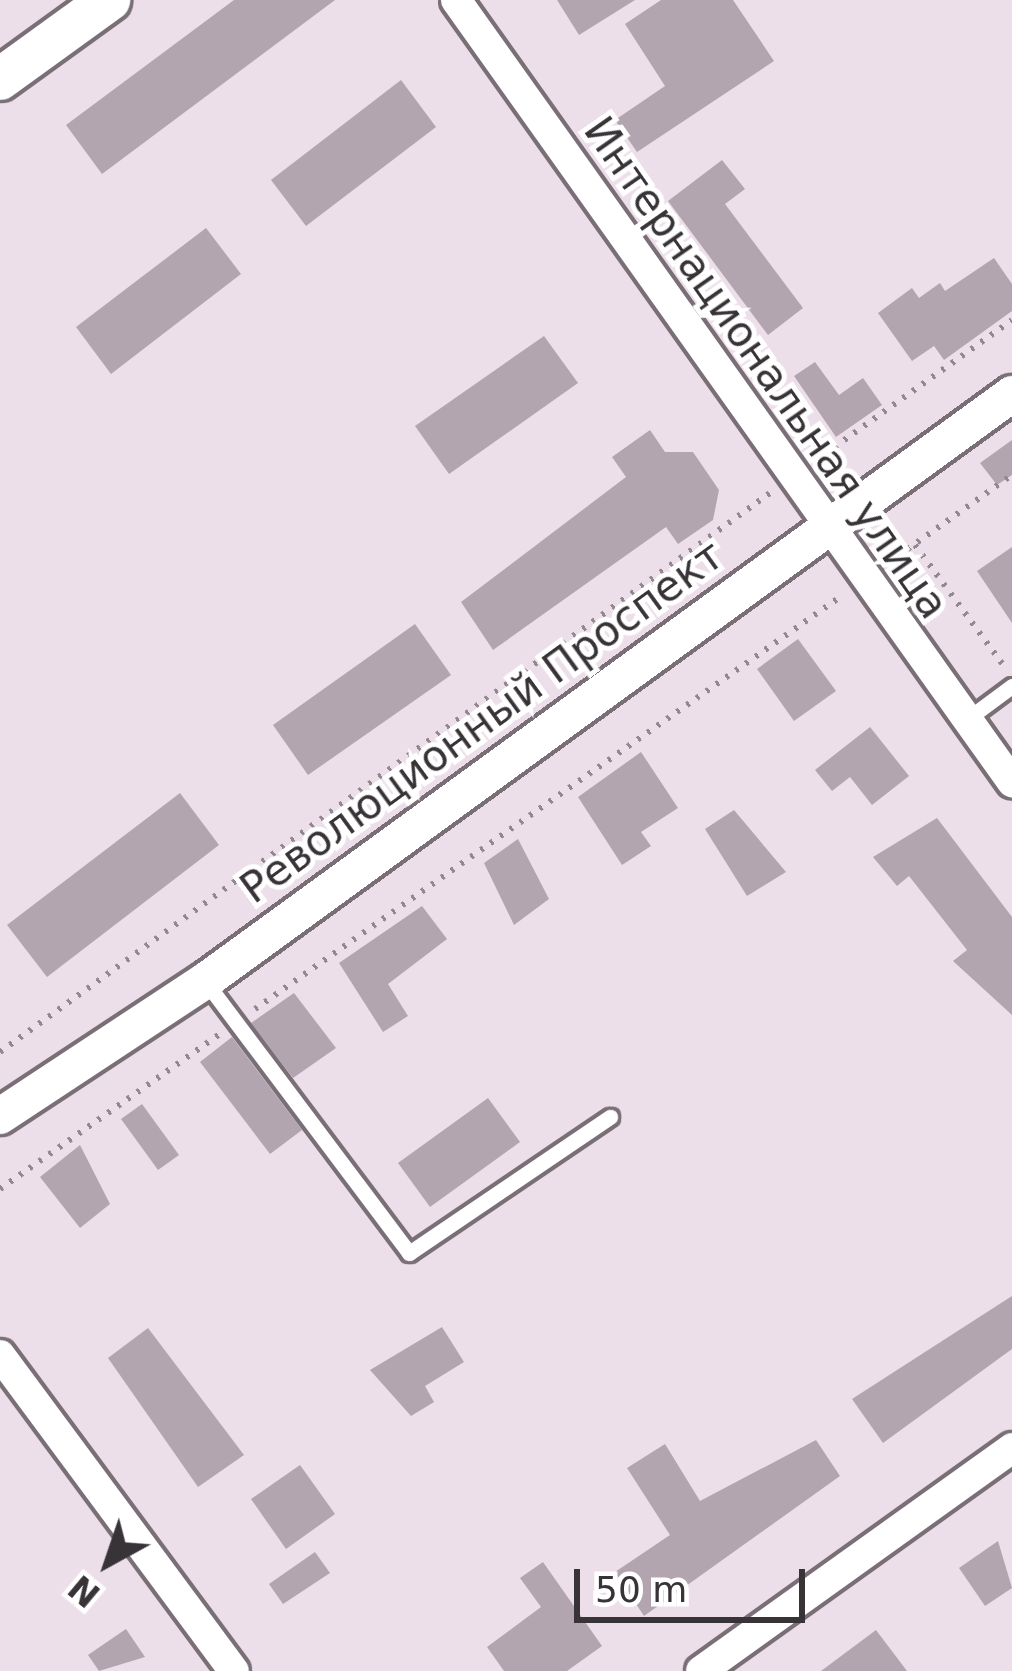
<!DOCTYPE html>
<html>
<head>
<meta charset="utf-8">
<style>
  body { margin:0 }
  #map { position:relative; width:1012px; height:1671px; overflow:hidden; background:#eddfe9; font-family:"DejaVu Sans",sans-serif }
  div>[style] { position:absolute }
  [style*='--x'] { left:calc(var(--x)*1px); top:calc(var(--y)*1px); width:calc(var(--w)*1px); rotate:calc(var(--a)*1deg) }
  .building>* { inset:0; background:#b2a5af }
  .path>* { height:6px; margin-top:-3px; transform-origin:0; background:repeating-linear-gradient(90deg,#928990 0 3px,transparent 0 12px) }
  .roads { filter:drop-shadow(3px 0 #7a6f77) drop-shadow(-3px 0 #7a6f77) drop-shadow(0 3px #7a6f77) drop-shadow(0 -3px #7a6f77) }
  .service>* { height:15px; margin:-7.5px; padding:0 7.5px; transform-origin:7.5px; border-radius:7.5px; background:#fff }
  .minor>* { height:30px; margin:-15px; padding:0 15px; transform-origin:15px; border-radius:15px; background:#fff }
  .tertiary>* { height:36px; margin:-18px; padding:0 18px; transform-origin:18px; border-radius:18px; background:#fff }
  .secondary>* { height:42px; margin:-21px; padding:0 21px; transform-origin:21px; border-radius:21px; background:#fff }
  span { translate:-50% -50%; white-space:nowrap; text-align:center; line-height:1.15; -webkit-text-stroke:10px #fff; paint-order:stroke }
  .street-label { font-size:42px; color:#383337 }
  .north { position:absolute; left:48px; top:1503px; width:120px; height:120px; -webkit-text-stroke:9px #fff; paint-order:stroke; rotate:220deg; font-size:33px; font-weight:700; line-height:48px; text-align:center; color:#383337 }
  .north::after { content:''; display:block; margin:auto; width:42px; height:54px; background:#383337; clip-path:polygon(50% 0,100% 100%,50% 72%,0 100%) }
  .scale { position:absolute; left:574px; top:1569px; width:231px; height:54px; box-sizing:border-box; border:6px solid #383337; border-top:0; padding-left:15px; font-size:36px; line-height:42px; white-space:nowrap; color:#383337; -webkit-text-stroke:9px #fff; paint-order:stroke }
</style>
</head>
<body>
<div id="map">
  <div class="building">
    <div style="clip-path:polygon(234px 0,335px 0,102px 174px,66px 125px)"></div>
    <div style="clip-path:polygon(557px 0,635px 0,579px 35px)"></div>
    <div style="clip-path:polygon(661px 0,733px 0,774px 61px,637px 152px,615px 120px,665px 86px,625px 24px)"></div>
    <div style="clip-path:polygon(401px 80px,436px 127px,306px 226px,271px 180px)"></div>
    <div style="clip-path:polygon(722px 160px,745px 189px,725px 204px,803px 308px,768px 335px,668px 201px)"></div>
    <div style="clip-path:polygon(206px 228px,241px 274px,111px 374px,76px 327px)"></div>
    <div style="clip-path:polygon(994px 258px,1012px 284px,1012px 311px,944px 360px,934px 346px,912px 361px,878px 313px,912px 288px,919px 298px,940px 283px,945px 291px)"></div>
    <div style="clip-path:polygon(544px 336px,578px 383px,449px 474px,415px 426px)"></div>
    <div style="clip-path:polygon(815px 362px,839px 395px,863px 378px,882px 405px,836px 437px,794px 376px)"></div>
    <div style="clip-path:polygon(650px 430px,665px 452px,693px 452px,719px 490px,713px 520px,678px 544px,666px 527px,493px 650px,461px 602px,626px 477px,612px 457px)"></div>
    <div style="clip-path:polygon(1012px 440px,1012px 475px,997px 485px,980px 463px)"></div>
    <div style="clip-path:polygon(1012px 547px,1012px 623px,977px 571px)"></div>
    <div style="clip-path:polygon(415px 624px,451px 675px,308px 775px,273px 725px)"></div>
    <div style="clip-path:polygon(798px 639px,836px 691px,794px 721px,757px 669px)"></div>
    <div style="clip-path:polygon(870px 727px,909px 776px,872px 805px,850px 777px,832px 791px,815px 770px)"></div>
    <div style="clip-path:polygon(641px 752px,678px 808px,641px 832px,651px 846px,622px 865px,578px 797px)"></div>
    <div style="clip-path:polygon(180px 793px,219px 845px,47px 977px,7px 925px)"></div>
    <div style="clip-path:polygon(734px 810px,786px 872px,747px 896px,705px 829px)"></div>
    <div style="clip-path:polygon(937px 818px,1012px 917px,1012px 1015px,953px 961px,967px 950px,909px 876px,897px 886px,873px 857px)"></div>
    <div style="clip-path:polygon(518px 839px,549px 899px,514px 925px,484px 863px)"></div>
    <div style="clip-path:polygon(422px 906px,447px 939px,388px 984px,408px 1016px,383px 1032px,339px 963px)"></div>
    <div style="clip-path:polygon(294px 993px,336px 1048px,293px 1078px,251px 1023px)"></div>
    <div style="clip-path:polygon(232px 1037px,302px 1130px,270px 1154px,200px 1062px)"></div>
    <div style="clip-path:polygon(488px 1098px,520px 1142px,430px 1207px,398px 1163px)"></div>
    <div style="clip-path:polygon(142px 1104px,179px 1155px,158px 1170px,121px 1119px)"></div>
    <div style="clip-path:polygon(80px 1145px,110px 1204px,80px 1228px,40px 1177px)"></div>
    <div style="clip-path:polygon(1012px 1296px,1012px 1349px,883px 1443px,852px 1399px)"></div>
    <div style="clip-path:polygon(442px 1327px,464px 1362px,425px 1386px,434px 1402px,411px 1416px,370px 1370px)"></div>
    <div style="clip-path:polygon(148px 1328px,244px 1455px,198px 1487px,108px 1358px)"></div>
    <div style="clip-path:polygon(816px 1440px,840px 1476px,644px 1616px,615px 1572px,670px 1535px,627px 1468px,665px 1444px,700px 1501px)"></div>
    <div style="clip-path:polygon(300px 1465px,335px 1514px,286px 1549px,251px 1499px)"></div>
    <div style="clip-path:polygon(998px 1541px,1012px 1588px,985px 1606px,959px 1568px)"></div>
    <div style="clip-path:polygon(315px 1552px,330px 1573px,283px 1604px,269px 1584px)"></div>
    <div style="clip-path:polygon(543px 1562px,602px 1646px,567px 1671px,504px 1671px,487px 1647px,541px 1607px,520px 1578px)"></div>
    <div style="clip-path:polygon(126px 1629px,145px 1657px,99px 1671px,88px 1655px)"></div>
    <div style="clip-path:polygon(876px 1630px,907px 1671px,821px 1671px)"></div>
  </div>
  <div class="path">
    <div style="--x:815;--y:461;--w:242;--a:-35.6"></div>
    <div style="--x:915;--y:545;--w:149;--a:53.7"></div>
    <div style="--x:888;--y:563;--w:152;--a:-35.4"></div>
    <div style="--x:255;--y:1009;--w:719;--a:-35.15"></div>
    <div style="--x:0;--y:1052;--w:952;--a:-35.98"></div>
    <div style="--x:0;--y:1189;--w:269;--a:-35.2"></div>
  </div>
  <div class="roads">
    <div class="service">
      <div style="--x:966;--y:720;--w:57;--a:-36.5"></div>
      <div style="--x:205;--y:981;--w:340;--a:53.1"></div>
      <div style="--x:409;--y:1253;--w:243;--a:-34.1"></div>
    </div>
    <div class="minor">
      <div style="--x:456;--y:0;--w:960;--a:54.59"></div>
      <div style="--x:0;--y:1355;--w:393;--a:53.5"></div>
      <div style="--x:701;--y:1671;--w:383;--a:-35.6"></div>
    </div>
    <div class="tertiary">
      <div style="--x:0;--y:1116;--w:245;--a:-33.4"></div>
      <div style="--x:205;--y:981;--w:998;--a:-36.03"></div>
    </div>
    <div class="secondary">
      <div style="--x:0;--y:79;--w:135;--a:-35.9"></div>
    </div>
  </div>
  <div class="street-label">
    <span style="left:766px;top:368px;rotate:55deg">Интернациональная улица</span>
    <span style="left:482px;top:722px;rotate:-36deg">Революционный Проспект</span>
  </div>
  <div class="north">N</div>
  <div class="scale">50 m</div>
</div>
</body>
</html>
